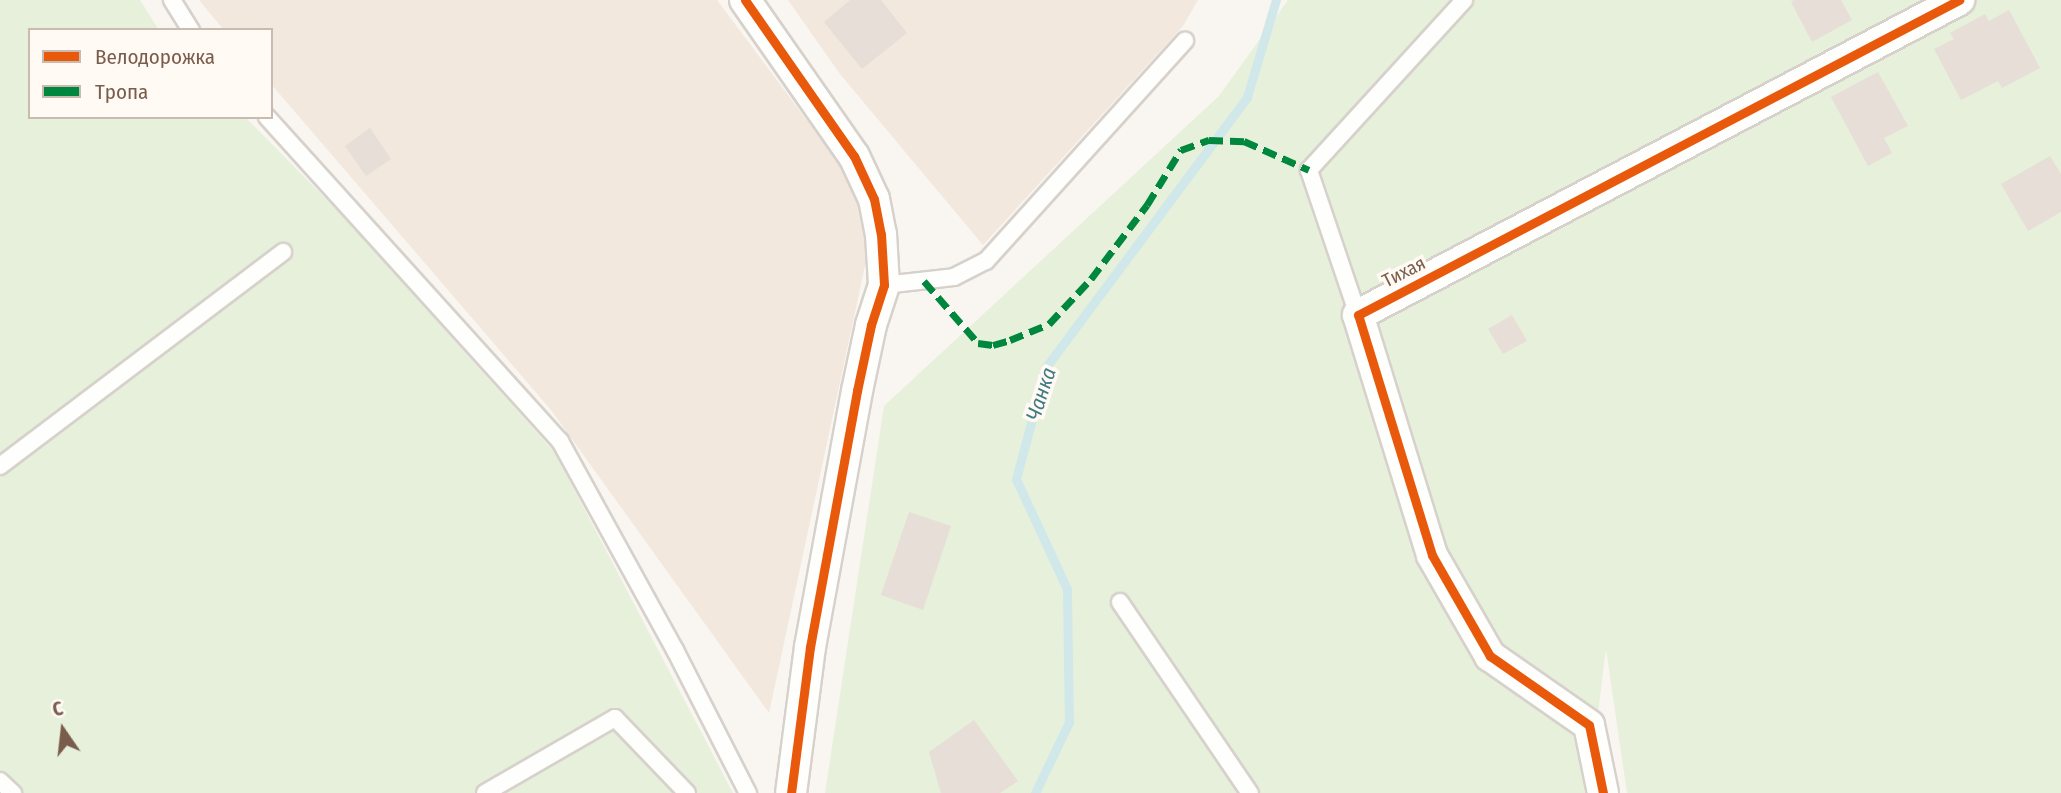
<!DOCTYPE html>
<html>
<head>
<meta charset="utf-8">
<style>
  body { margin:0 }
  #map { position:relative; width:2061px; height:793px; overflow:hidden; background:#f9f5f0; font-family:"Fira Sans Condensed",sans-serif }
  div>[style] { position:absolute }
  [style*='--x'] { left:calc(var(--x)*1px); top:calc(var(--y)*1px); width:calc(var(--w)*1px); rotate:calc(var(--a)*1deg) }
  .residential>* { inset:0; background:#f2e8de }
  .green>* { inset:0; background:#e7f0db }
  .stream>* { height:9px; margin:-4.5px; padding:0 4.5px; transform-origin:4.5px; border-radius:4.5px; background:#d0e8ea }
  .building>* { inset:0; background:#e6ded7 }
  .roads { filter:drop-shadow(2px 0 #d7d1cb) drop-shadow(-2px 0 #d7d1cb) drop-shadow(0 2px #d7d1cb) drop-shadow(0 -2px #d7d1cb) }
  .service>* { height:16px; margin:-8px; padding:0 8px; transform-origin:8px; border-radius:8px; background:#fefefd }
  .minor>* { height:30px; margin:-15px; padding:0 15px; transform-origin:15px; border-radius:15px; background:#fefefd }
  .quiet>* { height:7px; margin-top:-3.5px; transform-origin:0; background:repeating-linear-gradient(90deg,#00873e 0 14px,transparent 0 21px) }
  .cycleway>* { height:9px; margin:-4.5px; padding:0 4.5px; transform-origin:4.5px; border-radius:4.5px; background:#e8590c }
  span { translate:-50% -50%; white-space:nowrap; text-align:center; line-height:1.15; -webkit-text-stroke:7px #fffaf3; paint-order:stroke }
  .street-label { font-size:19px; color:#7a5c4d }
  .water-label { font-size:21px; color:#437c86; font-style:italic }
  .legend { position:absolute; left:28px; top:28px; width:245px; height:91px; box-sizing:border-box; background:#fffaf3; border:2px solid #cabbb1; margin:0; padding:9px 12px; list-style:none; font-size:21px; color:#7a5c4d }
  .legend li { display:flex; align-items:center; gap:14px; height:35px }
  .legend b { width:35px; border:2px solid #cabbb1 }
  .north { position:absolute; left:28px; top:695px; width:70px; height:70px; -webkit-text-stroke:5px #fffaf3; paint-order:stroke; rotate:346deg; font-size:19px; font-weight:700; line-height:28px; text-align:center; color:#7a5c4d }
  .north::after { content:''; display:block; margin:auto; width:24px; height:32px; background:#7a5c4d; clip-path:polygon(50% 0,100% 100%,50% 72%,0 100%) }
</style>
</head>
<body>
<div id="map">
  <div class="residential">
    <div style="clip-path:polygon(199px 0,717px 0,856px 186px,869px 247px,769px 713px,551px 410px,271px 84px,271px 30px,224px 30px)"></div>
    <div style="clip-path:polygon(788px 0,1198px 0,1183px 26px,983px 245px,840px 74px)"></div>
  </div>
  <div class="green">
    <div style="clip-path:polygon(0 0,140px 0,159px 30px,30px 30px,30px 117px,245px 117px,339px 212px,555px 453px,733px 793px,0 793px)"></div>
    <div style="clip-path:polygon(1288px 0,2061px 0,2061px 793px,1627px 793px,1606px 649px,1588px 793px,825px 793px,884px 406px,1219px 96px)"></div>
  </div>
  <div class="stream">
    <div style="--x:1035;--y:793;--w:79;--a:-64.4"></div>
    <div style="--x:1069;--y:722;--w:133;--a:-90.9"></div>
    <div style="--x:1067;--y:589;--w:121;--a:-114.9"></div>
    <div style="--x:1016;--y:479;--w:116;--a:-75"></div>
    <div style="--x:1046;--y:367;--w:337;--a:-53.3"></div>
    <div style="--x:1247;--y:97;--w:101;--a:-73.4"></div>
  </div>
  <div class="building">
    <div style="clip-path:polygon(850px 0,881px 0,907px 33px,862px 69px,824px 22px)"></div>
    <div style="clip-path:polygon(1794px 0,1841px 0,1852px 20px,1812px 42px,1791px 2px)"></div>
    <div style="clip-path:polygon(2009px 10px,2040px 68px,2002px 88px,1998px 81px,1961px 100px,1934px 49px,1954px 39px,1950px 33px,1985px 14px,1989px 21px)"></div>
    <div style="clip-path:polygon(1878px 72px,1908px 126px,1884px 138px,1892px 153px,1868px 166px,1831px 97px)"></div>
    <div style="clip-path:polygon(370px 128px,391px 159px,366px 176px,345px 146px)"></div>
    <div style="clip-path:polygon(2050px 156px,2061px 174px,2061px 212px,2028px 231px,2001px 184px)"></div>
    <div style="clip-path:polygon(1512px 315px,1527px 341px,1503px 354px,1488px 329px)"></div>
    <div style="clip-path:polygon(909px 512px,951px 526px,923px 610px,881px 595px)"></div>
    <div style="clip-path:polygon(974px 720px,1018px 781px,1000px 793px,941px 793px,929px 752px)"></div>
  </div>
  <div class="roads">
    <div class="service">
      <div style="--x:172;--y:0;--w:36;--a:58"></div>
      <div style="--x:267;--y:117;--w:437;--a:47.9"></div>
      <div style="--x:560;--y:441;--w:239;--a:61.2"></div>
      <div style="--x:675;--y:650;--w:161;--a:63"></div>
      <div style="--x:884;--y:285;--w:70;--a:-6.5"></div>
      <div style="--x:954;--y:277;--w:36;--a:-27"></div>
      <div style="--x:986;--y:261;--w:297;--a:-47.9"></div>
      <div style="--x:1358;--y:315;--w:153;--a:-108.7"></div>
      <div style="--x:1309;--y:170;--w:230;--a:-47.6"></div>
      <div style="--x:0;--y:466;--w:355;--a:-37.1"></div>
      <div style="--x:1120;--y:602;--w:231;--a:55.8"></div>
      <div style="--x:0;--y:781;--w:18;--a:43"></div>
      <div style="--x:485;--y:793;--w:150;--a:-30"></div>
      <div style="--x:615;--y:718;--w:104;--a:46.2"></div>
    </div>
    <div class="minor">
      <div style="--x:745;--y:0;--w:190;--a:55.1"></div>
      <div style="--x:854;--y:156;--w:47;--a:65.1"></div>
      <div style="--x:874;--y:199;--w:36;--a:79"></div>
      <div style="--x:881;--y:234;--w:51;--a:86.6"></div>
      <div style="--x:884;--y:285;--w:42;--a:108"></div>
      <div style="--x:871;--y:325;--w:67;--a:102"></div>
      <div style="--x:857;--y:391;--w:260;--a:100.4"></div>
      <div style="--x:810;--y:647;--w:147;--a:97.4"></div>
      <div style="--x:1603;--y:793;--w:69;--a:-101.6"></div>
      <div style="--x:1589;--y:725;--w:121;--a:-145.1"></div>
      <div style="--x:1490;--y:656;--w:116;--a:-119.9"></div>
      <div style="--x:1432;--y:555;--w:251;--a:-107.1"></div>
      <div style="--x:1358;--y:315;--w:679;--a:-27.66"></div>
    </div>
  </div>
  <div class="quiet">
    <div style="--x:924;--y:281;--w:82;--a:48.9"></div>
    <div style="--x:978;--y:343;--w:15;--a:8"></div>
    <div style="--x:993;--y:345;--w:18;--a:-16"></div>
    <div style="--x:1010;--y:340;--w:42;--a:-22.3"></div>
    <div style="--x:1049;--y:324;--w:62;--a:-47"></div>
    <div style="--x:1091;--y:279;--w:93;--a:-52.9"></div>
    <div style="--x:1147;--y:205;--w:65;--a:-58.3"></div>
    <div style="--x:1181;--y:150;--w:30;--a:-20"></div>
    <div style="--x:1209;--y:140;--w:35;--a:2"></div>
    <div style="--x:1244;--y:141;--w:71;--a:24"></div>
  </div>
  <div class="cycleway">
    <div style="--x:745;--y:0;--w:190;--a:55.1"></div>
    <div style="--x:854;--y:156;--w:47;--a:65.1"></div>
    <div style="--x:874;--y:199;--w:36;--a:79"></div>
    <div style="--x:881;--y:234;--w:51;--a:86.6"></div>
    <div style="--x:884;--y:285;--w:42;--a:108"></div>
    <div style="--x:871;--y:325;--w:67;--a:102"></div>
    <div style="--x:857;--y:391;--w:260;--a:100.4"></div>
    <div style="--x:810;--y:647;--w:147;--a:97.4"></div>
    <div style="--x:1603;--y:793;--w:69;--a:-101.6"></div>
    <div style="--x:1589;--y:725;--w:121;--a:-145.1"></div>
    <div style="--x:1490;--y:656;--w:116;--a:-119.9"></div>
    <div style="--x:1432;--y:555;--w:251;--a:-107.1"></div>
    <div style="--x:1358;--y:315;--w:679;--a:-27.66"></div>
  </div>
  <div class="street-label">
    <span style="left:1404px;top:272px;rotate:-27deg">Тихая</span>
  </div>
  <div class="water-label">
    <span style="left:1041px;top:394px;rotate:-72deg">Чанка</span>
  </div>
  <ul class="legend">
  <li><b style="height:9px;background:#e8590c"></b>Велодорожка</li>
  <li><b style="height:9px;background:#00873e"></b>Тропа</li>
  </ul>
  <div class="north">С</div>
</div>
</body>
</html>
